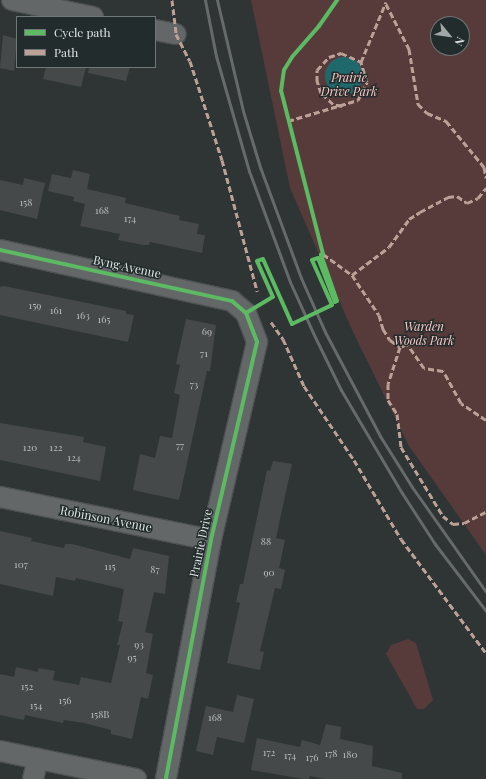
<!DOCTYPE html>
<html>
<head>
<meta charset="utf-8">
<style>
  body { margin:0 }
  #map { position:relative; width:486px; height:779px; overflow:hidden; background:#2f3434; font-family:"Playfair Display",serif }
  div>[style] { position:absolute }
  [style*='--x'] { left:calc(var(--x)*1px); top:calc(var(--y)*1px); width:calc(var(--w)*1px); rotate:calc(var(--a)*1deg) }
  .green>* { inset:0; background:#563b3a }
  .water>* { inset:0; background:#1f696c }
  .round { border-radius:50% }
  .building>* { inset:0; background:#454949 }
  .roads { filter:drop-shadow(1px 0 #4c5050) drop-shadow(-1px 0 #4c5050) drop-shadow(0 1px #4c5050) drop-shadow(0 -1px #4c5050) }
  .minor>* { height:20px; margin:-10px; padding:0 10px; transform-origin:10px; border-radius:10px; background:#636767 }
  .rail>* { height:3px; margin:-1.5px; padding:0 1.5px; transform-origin:1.5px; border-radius:1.5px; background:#666a6a }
  .quiet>* { height:3px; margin-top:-1.5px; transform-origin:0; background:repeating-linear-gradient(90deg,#bda197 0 6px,transparent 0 9px) }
  .cycleway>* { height:4px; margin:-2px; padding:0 2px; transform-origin:2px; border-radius:2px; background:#5cba63 }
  span { translate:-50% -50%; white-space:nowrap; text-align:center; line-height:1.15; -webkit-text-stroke:3px #232c2c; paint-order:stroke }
  .number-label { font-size:10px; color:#b8bdbd }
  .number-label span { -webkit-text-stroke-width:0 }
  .park-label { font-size:12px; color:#fec8c5; font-style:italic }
  .street-label { font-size:12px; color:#dfe4e4 }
  .legend { position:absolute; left:16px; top:16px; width:140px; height:52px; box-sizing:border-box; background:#232c2c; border:1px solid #6e7676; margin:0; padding:5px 7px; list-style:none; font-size:12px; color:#dfe4e4 }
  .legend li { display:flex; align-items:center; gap:8px; height:20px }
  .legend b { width:20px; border:1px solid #6e7676 }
  .north { position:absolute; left:430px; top:16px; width:40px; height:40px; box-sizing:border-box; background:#232c2c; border:1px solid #6e7676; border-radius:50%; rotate:119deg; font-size:11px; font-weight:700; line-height:16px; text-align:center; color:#dfe4e4 }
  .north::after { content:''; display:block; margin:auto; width:14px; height:18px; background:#a1a6a6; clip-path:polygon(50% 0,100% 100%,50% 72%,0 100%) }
</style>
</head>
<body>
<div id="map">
  <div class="green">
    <div style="clip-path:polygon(evenodd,251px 0,486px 0,486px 555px,409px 446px,353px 332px,290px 188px,251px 0,438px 24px,462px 24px,462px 48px,438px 48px,438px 24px)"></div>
    <div style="clip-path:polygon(408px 639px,416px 643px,433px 700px,424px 709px,417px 709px,386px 654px,391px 645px)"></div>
  </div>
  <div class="water">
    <div class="round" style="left:325px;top:57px;width:38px;height:38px"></div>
  </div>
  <div class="building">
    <div style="clip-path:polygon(3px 35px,17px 39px,14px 71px,0 68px)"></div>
    <div style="clip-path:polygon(46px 67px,86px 67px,81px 87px,43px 79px)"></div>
    <div style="clip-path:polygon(89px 67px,130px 67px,126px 81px,88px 73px)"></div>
    <div style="clip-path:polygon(73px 170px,90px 174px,87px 189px,126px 198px,125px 203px,180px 216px,179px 220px,199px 224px,197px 234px,205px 235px,202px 253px,150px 242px,149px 245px,143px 245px,118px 240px,120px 234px,80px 226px,85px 204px,73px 201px,74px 197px,48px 191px,52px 174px,71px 178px)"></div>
    <div style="clip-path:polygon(24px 178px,45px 183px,37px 219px,0 210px,0 180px,23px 185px)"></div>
    <div style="clip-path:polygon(4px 286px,126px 311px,126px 314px,134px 315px,128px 342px,0 315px,0 287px)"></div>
    <div style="clip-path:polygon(186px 319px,216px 325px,210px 371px,207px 371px,179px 500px,133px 490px,140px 454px,155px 458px,160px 436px,172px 438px,180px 395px,174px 393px,180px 365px,176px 364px)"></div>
    <div style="clip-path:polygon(0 423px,84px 437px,83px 442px,106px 447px,100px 481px,0 460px)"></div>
    <div style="clip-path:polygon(273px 461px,292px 464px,276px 538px,285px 540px,279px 568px,285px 570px,281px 589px,275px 588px,260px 651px,264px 652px,260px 670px,227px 663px,240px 603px,236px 602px,240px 584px,243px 584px,267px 470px,270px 471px)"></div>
    <div style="clip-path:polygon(0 531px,32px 538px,31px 541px,64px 548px,65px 544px,72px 544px,130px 559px,133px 548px,169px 556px,165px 594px,154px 592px,145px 632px,153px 634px,146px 673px,153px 675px,148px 699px,141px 697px,132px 739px,111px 734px,111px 730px,84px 723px,64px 720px,63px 723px,25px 715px,24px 720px,0 715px,0 674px,14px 677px,16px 667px,38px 672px,38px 668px,55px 671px,53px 680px,79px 685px,81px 677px,111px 683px,120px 645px,117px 645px,123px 622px,118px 621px,124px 589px,76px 578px,75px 581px,56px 577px,53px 596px,0 584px)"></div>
    <div style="clip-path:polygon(237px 695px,254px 699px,244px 743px,217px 737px,213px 755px,196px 751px,206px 706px,233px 712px)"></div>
    <div style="clip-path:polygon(326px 724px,341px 727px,340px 739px,373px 746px,372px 766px,402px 773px,402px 779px,324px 779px,310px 776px,309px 779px,304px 779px,251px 770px,257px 738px,300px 747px,302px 740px,320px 745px)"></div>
  </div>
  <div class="roads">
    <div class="minor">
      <div style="--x:12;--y:0;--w:83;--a:11.9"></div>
      <div style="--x:155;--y:30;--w:21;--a:11"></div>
      <div style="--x:0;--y:250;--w:238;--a:12.4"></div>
      <div style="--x:232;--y:301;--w:18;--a:41"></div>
      <div style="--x:246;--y:313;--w:31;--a:69"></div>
      <div style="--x:257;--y:342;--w:203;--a:103.1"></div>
      <div style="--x:211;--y:540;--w:243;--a:100.7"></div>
      <div style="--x:0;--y:497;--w:215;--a:11.5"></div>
      <div style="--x:0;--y:751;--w:139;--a:11.6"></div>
      <div style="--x:33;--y:779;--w:21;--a:-76"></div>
    </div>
  </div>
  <div class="rail">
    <div style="--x:205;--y:0;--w:57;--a:78.9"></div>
    <div style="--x:216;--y:56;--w:120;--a:74"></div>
    <div style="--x:249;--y:171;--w:118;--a:69.7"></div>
    <div style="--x:290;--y:282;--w:60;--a:65.6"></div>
    <div style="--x:315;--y:337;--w:59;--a:63.9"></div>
    <div style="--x:341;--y:390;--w:120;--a:59.4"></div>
    <div style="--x:402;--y:493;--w:61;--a:57.1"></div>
    <div style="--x:435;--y:544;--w:84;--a:52.7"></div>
    <div style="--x:217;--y:0;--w:114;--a:76.8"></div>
    <div style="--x:243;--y:111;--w:59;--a:73.1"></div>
    <div style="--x:260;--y:167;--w:118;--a:69.7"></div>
    <div style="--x:301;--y:278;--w:59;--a:66"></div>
    <div style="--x:325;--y:332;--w:118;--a:62.1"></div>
    <div style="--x:380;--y:436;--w:60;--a:57.9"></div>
    <div style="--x:412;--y:487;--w:128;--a:54.8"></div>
  </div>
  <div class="quiet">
    <div style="--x:172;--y:0;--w:34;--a:83"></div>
    <div style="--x:176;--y:34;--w:30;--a:63"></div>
    <div style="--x:190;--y:61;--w:104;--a:72.1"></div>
    <div style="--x:222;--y:160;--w:136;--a:75"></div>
    <div style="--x:386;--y:4;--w:51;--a:62.9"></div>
    <div style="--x:409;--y:49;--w:56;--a:80.7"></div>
    <div style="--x:418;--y:104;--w:13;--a:45"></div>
    <div style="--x:427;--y:113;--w:21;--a:23"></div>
    <div style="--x:446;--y:121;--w:60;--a:50.4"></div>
    <div style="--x:484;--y:167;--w:11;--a:80"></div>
    <div style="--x:342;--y:106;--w:9;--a:-167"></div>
    <div style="--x:333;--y:104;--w:16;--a:-137"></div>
    <div style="--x:321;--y:93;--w:13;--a:-108"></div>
    <div style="--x:317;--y:81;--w:11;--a:-90"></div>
    <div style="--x:317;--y:70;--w:18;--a:-47"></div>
    <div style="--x:329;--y:57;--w:13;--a:-18"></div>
    <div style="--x:341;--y:53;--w:22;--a:24"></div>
    <div style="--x:288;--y:121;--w:73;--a:-16.7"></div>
    <div style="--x:358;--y:100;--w:20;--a:-63"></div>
    <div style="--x:367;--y:82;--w:21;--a:-107"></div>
    <div style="--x:361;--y:62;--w:65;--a:-67.4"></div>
    <div style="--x:323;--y:254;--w:36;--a:36"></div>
    <div style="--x:352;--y:275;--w:48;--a:56"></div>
    <div style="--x:379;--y:315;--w:15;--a:74"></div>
    <div style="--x:383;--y:329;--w:13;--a:58"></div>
    <div style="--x:390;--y:340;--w:12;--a:35"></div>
    <div style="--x:352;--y:275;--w:46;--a:-37.1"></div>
    <div style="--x:389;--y:247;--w:34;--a:-54"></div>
    <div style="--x:409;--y:219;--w:13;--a:-32"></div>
    <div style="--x:420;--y:212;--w:32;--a:-28"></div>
    <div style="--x:448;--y:197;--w:9;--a:-6"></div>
    <div style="--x:457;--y:196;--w:12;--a:35"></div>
    <div style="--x:467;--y:203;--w:12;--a:-24"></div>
    <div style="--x:478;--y:198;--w:13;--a:-51"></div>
    <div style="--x:271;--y:322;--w:21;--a:55"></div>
    <div style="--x:283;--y:339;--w:51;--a:65.9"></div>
    <div style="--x:304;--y:386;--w:89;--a:56"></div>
    <div style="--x:354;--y:460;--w:92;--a:59.3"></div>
    <div style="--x:401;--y:539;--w:142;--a:53.3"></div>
    <div style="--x:486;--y:420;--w:30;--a:-146"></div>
    <div style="--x:461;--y:403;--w:37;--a:-119"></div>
    <div style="--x:443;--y:371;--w:19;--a:-171"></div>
    <div style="--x:424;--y:368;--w:29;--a:-125"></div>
    <div style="--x:407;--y:344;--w:8;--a:157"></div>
    <div style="--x:400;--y:347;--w:39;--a:108"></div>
    <div style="--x:388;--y:384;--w:16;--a:90"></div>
    <div style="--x:388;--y:400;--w:17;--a:57"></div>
    <div style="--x:397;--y:414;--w:33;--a:83"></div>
    <div style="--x:401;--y:447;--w:81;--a:58.7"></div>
    <div style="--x:443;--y:516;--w:13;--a:39"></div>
    <div style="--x:453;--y:524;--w:11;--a:-5"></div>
    <div style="--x:464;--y:523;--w:25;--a:-27"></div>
  </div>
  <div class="cycleway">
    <div style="--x:0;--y:250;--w:238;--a:12.4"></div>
    <div style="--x:232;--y:301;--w:18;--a:41"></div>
    <div style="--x:246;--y:313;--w:31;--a:69"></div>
    <div style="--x:257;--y:342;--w:203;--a:103.1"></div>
    <div style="--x:211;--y:540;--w:243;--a:100.7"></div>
    <div style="--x:246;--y:313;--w:31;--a:-31"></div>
    <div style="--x:273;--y:297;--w:39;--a:-114"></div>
    <div style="--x:257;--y:261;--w:6;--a:-18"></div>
    <div style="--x:263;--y:259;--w:71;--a:66"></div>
    <div style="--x:292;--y:324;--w:44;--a:-25.4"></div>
    <div style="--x:332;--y:305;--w:49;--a:-114"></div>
    <div style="--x:312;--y:260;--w:6;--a:-18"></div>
    <div style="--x:318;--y:258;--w:47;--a:68.9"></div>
    <div style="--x:335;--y:302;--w:2;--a:-27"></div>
    <div style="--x:337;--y:301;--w:49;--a:-109.2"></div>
    <div style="--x:321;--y:255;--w:2;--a:-27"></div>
    <div style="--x:323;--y:254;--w:168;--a:-104.4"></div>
    <div style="--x:281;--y:91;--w:21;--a:-82"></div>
    <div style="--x:284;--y:70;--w:15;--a:-58"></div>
    <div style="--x:292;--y:57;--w:41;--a:-48.9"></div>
    <div style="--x:319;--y:26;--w:32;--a:-55"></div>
  </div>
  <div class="number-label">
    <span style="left:26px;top:203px">158</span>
    <span style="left:102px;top:211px">168</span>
    <span style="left:130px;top:219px">174</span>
    <span style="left:35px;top:306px">159</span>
    <span style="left:56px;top:311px">161</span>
    <span style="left:83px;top:316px">163</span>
    <span style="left:104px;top:320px">165</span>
    <span style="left:207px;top:332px">69</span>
    <span style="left:204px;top:354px">71</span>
    <span style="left:194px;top:385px">73</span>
    <span style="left:180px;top:446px">77</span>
    <span style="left:30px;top:448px">120</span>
    <span style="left:56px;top:448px">122</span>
    <span style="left:74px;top:458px">124</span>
    <span style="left:266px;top:542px">88</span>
    <span style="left:21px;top:565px">107</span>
    <span style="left:110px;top:567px">115</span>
    <span style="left:155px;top:570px">87</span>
    <span style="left:269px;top:573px">90</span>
    <span style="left:139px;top:645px">93</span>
    <span style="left:132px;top:658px">95</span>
    <span style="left:27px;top:687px">152</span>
    <span style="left:65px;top:701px">156</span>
    <span style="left:36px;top:706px">154</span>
    <span style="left:100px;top:715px">158B</span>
    <span style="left:215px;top:718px">168</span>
    <span style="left:269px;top:753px">172</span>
    <span style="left:331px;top:754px">178</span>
    <span style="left:350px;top:755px">180</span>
    <span style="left:290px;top:756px">174</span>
    <span style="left:312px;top:758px">176</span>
  </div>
  <div class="park-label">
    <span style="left:349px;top:85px">Prairie<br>Drive Park</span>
    <span style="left:424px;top:334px">Warden<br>Woods Park</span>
  </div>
  <div class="street-label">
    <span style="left:127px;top:267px;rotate:12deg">Byng Avenue</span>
    <span style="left:106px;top:519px;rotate:11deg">Robinson Avenue</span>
    <span style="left:201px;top:543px;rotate:-78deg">Prairie Drive</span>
  </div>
  <ul class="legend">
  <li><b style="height:5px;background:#5cba63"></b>Cycle path</li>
  <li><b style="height:5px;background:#bda197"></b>Path</li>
  </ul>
  <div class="north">N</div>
</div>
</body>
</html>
